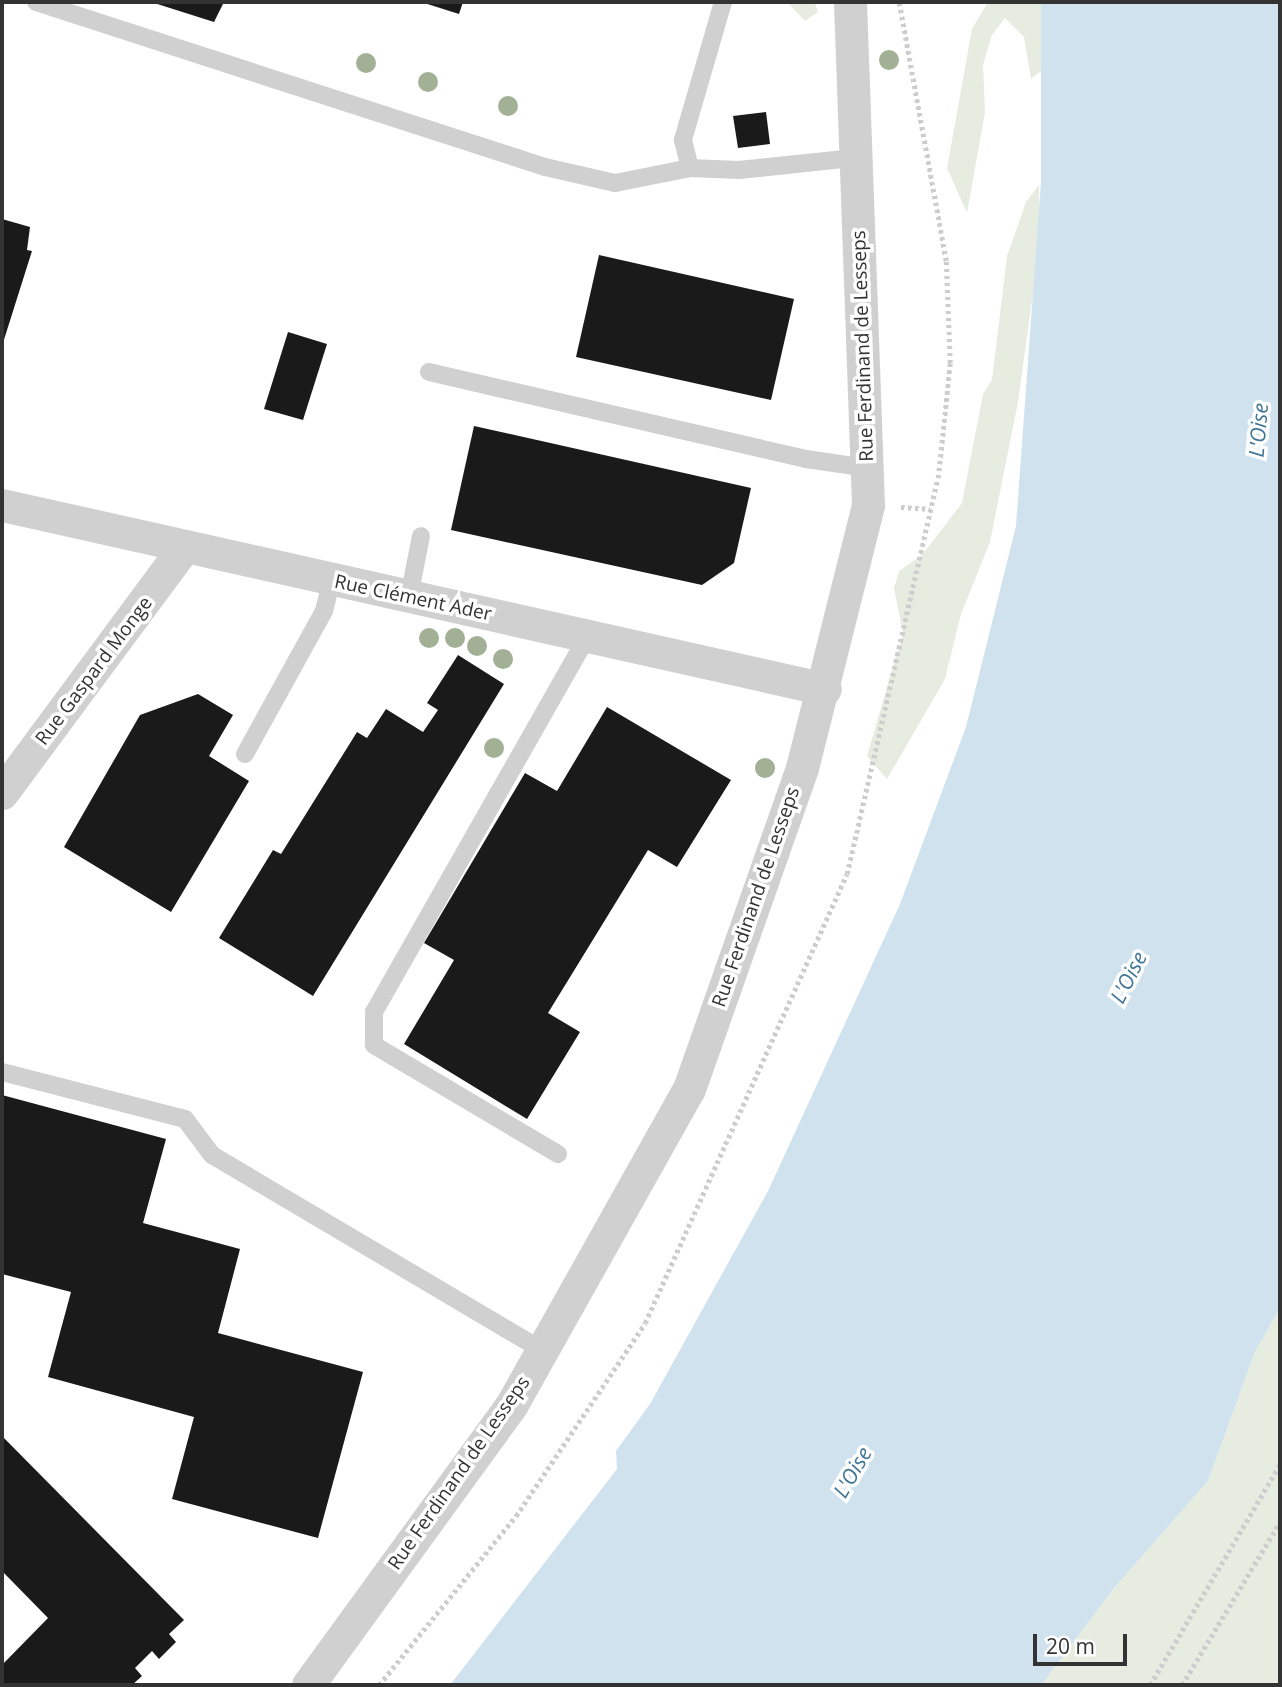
<!DOCTYPE html>
<html>
<head>
<meta charset="utf-8">
<style>
  body { margin:0 }
  #map { position:relative; width:1282px; height:1687px; overflow:hidden; background:#fff; font-family:"Open Sans",sans-serif }
  div>[style] { position:absolute }
  [style*='--x'] { left:calc(var(--x)*1px); top:calc(var(--y)*1px); width:calc(var(--w)*1px); rotate:calc(var(--a)*1deg) }
  .green>* { inset:0; background:#e6ecdf }
  .water>* { inset:0; background:#cfe2ee }
  .building>* { inset:0; background:#1a1a1a }
  .path>* { height:4.5px; margin-top:-2.25px; transform-origin:0; background:repeating-linear-gradient(90deg,#cdcdcd 0 3.5px,transparent 0 7px) }
  .lane>* { height:18px; margin:-9px; padding:0 9px; transform-origin:9px; border-radius:9px; background:#d0d0d0 }
  .street>* { height:33px; margin:-16.5px; padding:0 16.5px; transform-origin:16.5px; border-radius:16.5px; background:#d0d0d0 }
  .trees>* { width:20px; height:20px; margin:-10px; border-radius:50%; background:#a2b095 }
  span { translate:-50% -50%; white-space:nowrap; text-align:center; line-height:1.15; -webkit-text-stroke:7px #fff; paint-order:stroke }
  .street-label { font-size:19px; color:#333 }
  .water-label { font-size:21px; color:#3f7597; font-style:italic }
  .frame { position:absolute; inset:0; border:4px solid #333; pointer-events:none }
  .scale { position:absolute; left:1033px; top:1634px; width:94px; height:32px; box-sizing:border-box; border:4px solid #333; border-top:0; padding-left:9px; font-size:21px; line-height:24px; white-space:nowrap; color:#333; -webkit-text-stroke:5px #fff; paint-order:stroke }
</style>
</head>
<body>
<div id="map">
  <div class="green">
    <div style="clip-path:polygon(787px 2px,815px 2px,818px 12px,805px 21px)"></div>
    <div style="clip-path:polygon(988px 2px,1047px 2px,1066px 51px,1031px 79px,1024px 37px,1005px 18px,992px 35px,983px 65px,985px 112px,967px 213px,947px 168px,972px 29px)"></div>
    <div style="clip-path:polygon(1039px 185px,1040px 242px,1018px 402px,990px 542px,961px 614px,945px 679px,887px 779px,867px 756px,903px 633px,894px 588px,899px 571px,922px 555px,962px 503px,983px 394px,992px 380px,1007px 256px,1026px 202px)"></div>
    <div style="clip-path:polygon(1280px 1308px,1280px 1685px,1041px 1685px,1114px 1588px,1208px 1481px,1255px 1352px)"></div>
  </div>
  <div class="water">
    <div style="clip-path:polygon(1041px 2px,1280px 2px,1280px 1308px,1255px 1352px,1208px 1481px,1114px 1588px,1041px 1685px,450px 1685px,617px 1469px,616px 1451px,650px 1404px,768px 1191px,900px 904px,966px 727px,1016px 526px,1041px 182px)"></div>
  </div>
  <div class="building">
    <div style="clip-path:polygon(151px 2px,224px 2px,214px 22px)"></div>
    <div style="clip-path:polygon(421px 2px,463px 2px,459px 14px)"></div>
    <div style="clip-path:polygon(766px 112px,770px 144px,738px 148px,733px 116px)"></div>
    <div style="clip-path:polygon(2px 219px,30px 227px,27px 250px,32px 251px,2px 346px)"></div>
    <div style="clip-path:polygon(599px 255px,794px 299px,771px 400px,576px 357px)"></div>
    <div style="clip-path:polygon(288px 332px,327px 344px,303px 420px,264px 409px)"></div>
    <div style="clip-path:polygon(474px 426px,751px 488px,734px 563px,702px 585px,451px 530px)"></div>
    <div style="clip-path:polygon(458px 655px,504px 684px,313px 996px,219px 938px,273px 850px,281px 854px,357px 732px,367px 738px,386px 709px,423px 732px,438px 710px,427px 703px)"></div>
    <div style="clip-path:polygon(198px 694px,233px 715px,209px 756px,249px 781px,171px 912px,64px 847px,140px 715px)"></div>
    <div style="clip-path:polygon(607px 707px,731px 780px,677px 867px,648px 850px,548px 1013px,580px 1032px,527px 1119px,404px 1044px,454px 960px,424px 943px,525px 773px,557px 791px)"></div>
    <div style="clip-path:polygon(2px 1095px,166px 1139px,143px 1223px,240px 1249px,218px 1333px,363px 1372px,318px 1538px,172px 1499px,194px 1417px,48px 1377px,71px 1292px,2px 1274px)"></div>
    <div style="clip-path:polygon(2px 1436px,184px 1620px,169px 1634px,176px 1642px,159px 1659px,152px 1651px,135px 1668px,142px 1676px,132px 1685px,2px 1685px,2px 1665px,48px 1618px,2px 1571px)"></div>
  </div>
  <div class="path">
    <div style="--x:901;--y:507;--w:29;--a:4"></div>
    <div style="--x:379;--y:1685;--w:218;--a:-51"></div>
    <div style="--x:516;--y:1516;--w:232;--a:-56.2"></div>
    <div style="--x:645;--y:1323;--w:492;--a:-65.8"></div>
    <div style="--x:847;--y:874;--w:406;--a:-77.1"></div>
    <div style="--x:938;--y:478;--w:116;--a:-84"></div>
    <div style="--x:950;--y:363;--w:102;--a:-92.2"></div>
    <div style="--x:946;--y:261;--w:263;--a:-100.3"></div>
    <div style="--x:1150;--y:1685;--w:256;--a:-59.5"></div>
    <div style="--x:1182;--y:1685;--w:190;--a:-59"></div>
  </div>
  <div class="lane">
    <div style="--x:36;--y:2;--w:535;--a:17.96"></div>
    <div style="--x:545;--y:167;--w:72;--a:12.9"></div>
    <div style="--x:615;--y:183;--w:76;--a:-11.3"></div>
    <div style="--x:723;--y:2;--w:144;--a:106.2"></div>
    <div style="--x:683;--y:140;--w:29;--a:76"></div>
    <div style="--x:690;--y:168;--w:49;--a:2.3"></div>
    <div style="--x:739;--y:170;--w:116;--a:-6"></div>
    <div style="--x:429;--y:372;--w:387;--a:13"></div>
    <div style="--x:806;--y:459;--w:63;--a:8.3"></div>
    <div style="--x:409;--y:597;--w:62;--a:-78.9"></div>
    <div style="--x:245;--y:754;--w:163;--a:-61.1"></div>
    <div style="--x:324;--y:611;--w:32;--a:-76"></div>
    <div style="--x:2;--y:1072;--w:189;--a:14.4"></div>
    <div style="--x:185;--y:1119;--w:45;--a:53.1"></div>
    <div style="--x:212;--y:1155;--w:383;--a:30.6"></div>
    <div style="--x:558;--y:1154;--w:214;--a:-149.4"></div>
    <div style="--x:374;--y:1045;--w:33;--a:-90"></div>
    <div style="--x:374;--y:1012;--w:431;--a:-60.4"></div>
  </div>
  <div class="street">
    <div style="--x:2;--y:505;--w:843;--a:12.6"></div>
    <div style="--x:2;--y:793;--w:305;--a:-53.5"></div>
    <div style="--x:308;--y:1685;--w:347;--a:-54"></div>
    <div style="--x:512;--y:1404;--w:361;--a:-60.7"></div>
    <div style="--x:689;--y:1089;--w:340;--a:-70.6"></div>
    <div style="--x:802;--y:768;--w:271;--a:-75.9"></div>
    <div style="--x:868;--y:505;--w:503;--a:-92.05"></div>
  </div>
  <div class="trees">
    <div style="left:889px;top:60px"></div>
    <div style="left:366px;top:63px"></div>
    <div style="left:428px;top:82px"></div>
    <div style="left:508px;top:106px"></div>
    <div style="left:429px;top:638px"></div>
    <div style="left:455px;top:638px"></div>
    <div style="left:477px;top:646px"></div>
    <div style="left:503px;top:659px"></div>
    <div style="left:494px;top:748px"></div>
    <div style="left:765px;top:768px"></div>
  </div>
  <div class="street-label">
    <span style="left:863px;top:346px;rotate:-92deg">Rue Ferdinand de Lesseps</span>
    <span style="left:413px;top:598px;rotate:12deg">Rue Clément Ader</span>
    <span style="left:94px;top:671px;rotate:-53deg">Rue Gaspard Monge</span>
    <span style="left:756px;top:897px;rotate:-71deg">Rue Ferdinand de Lesseps</span>
    <span style="left:459px;top:1473px;rotate:-55deg">Rue Ferdinand de Lesseps</span>
  </div>
  <div class="water-label">
    <span style="left:1258px;top:430px;rotate:-85deg">L'Oise</span>
    <span style="left:1128px;top:977px;rotate:-63deg">L'Oise</span>
    <span style="left:852px;top:1472px;rotate:-60deg">L'Oise</span>
  </div>
  <div class="frame"></div>
  <div class="scale">20 m</div>
</div>
</body>
</html>
